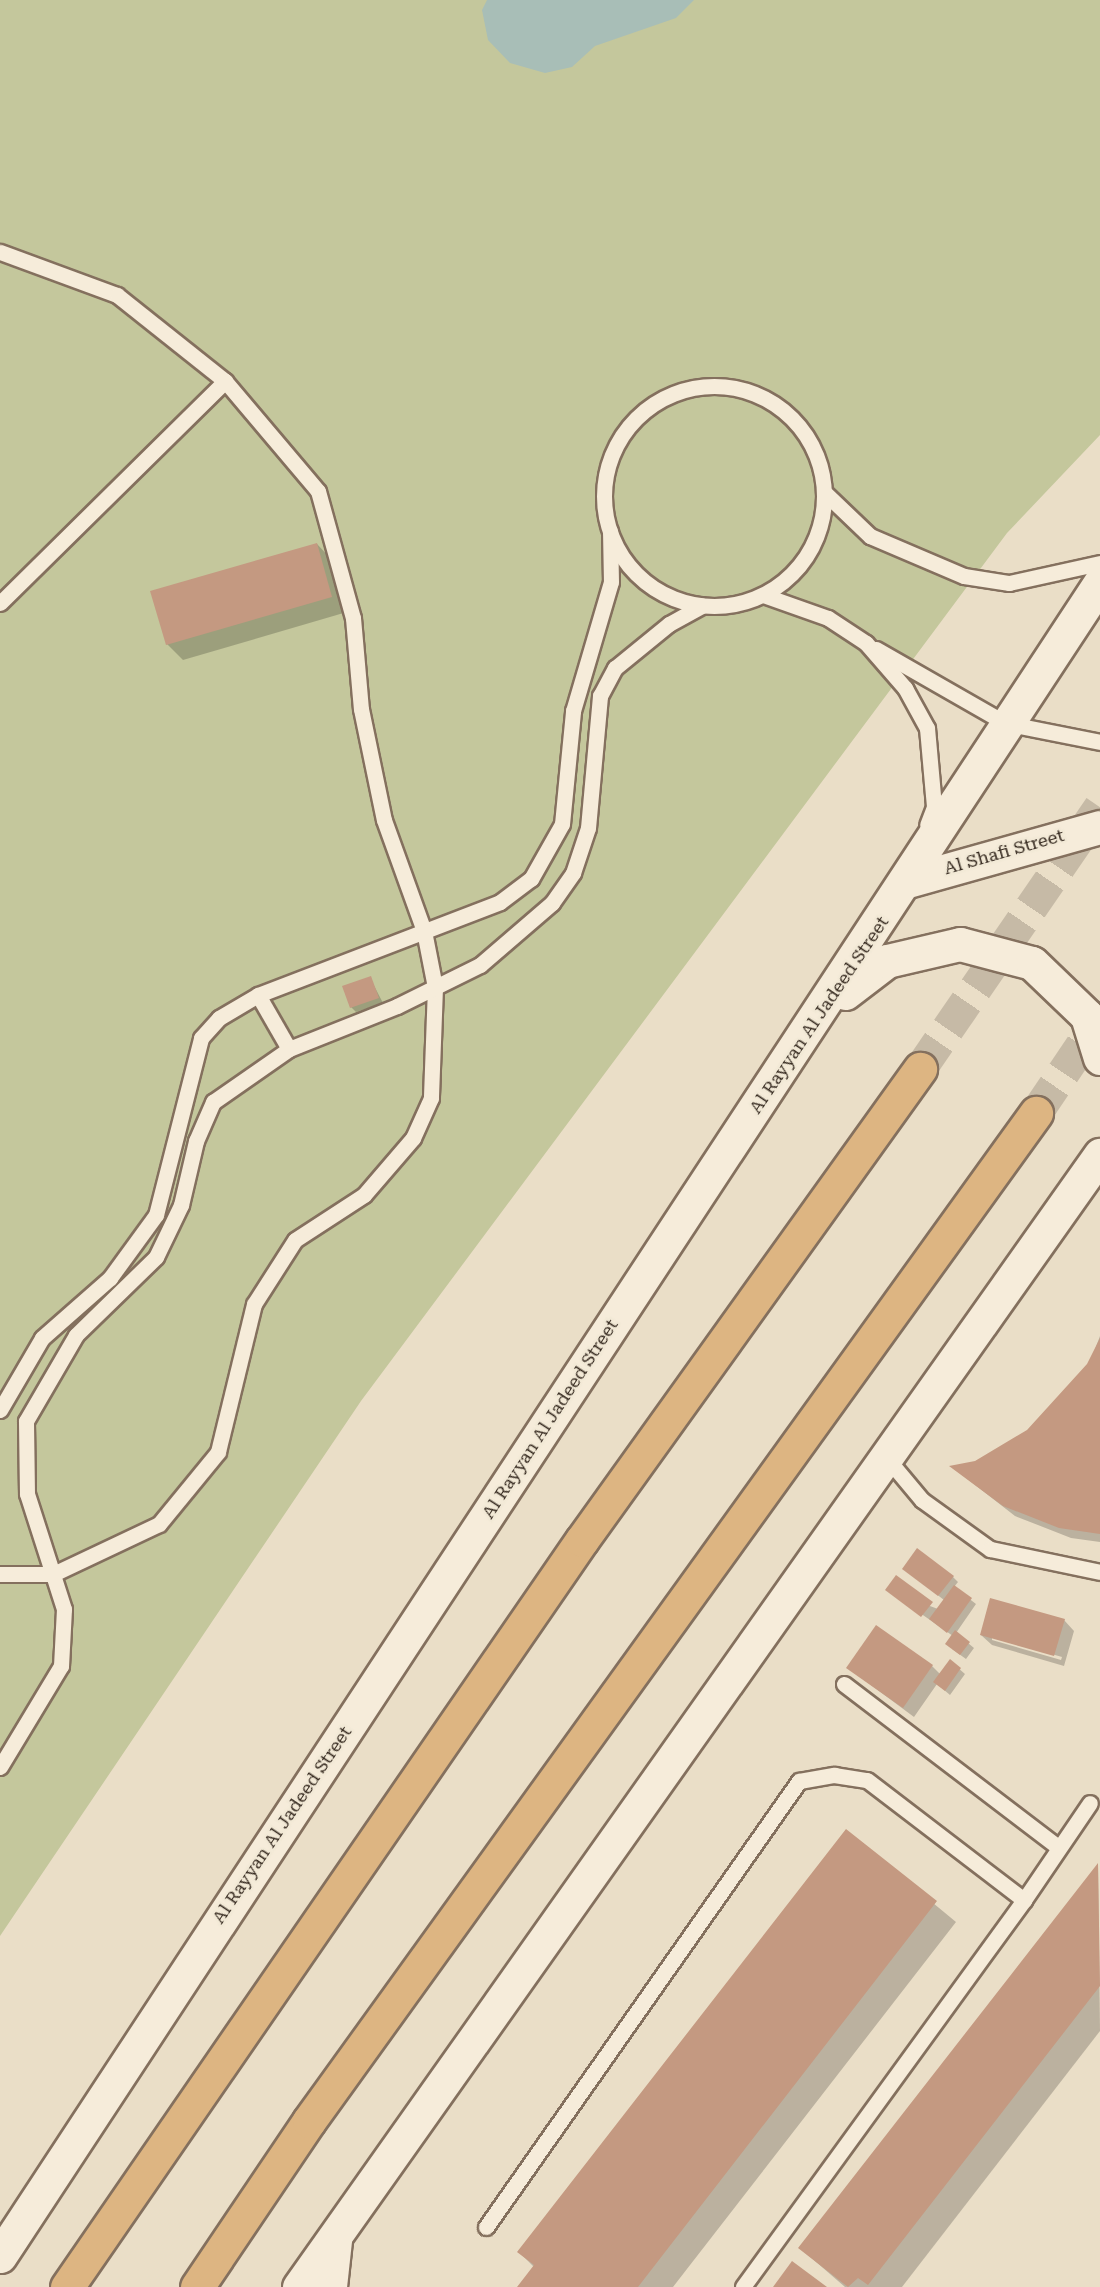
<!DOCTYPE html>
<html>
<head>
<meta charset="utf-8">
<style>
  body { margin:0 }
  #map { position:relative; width:1100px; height:2287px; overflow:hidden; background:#eadec7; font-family:"Roboto Serif",serif }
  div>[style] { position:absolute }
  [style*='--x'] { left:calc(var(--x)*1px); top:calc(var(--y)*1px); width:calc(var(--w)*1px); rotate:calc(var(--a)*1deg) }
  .green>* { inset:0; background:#c4c79c }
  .water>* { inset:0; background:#a8beb7 }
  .shadow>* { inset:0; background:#0003 }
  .building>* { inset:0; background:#c49981 }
  .trunk-tunnel>* { height:33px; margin-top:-16.5px; transform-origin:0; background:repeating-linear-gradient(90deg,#c6baa6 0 33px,transparent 0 49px) }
  .roads { filter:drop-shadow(2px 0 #84705e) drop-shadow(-2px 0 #84705e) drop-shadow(0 2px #84705e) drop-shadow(0 -2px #84705e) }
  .service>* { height:15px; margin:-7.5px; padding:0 7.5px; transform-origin:7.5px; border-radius:7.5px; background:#f6ecda }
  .service>.ring { margin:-7.5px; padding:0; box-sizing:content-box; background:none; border:15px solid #f6ecda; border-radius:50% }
  .minor>* { height:28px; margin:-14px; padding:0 14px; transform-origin:14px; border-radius:14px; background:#f6ecda }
  .secondary>* { height:33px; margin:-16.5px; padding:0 16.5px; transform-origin:16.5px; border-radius:16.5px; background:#f6ecda }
  .trunk>* { height:33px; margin:-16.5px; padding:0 16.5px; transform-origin:16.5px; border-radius:16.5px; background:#ddb582 }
  span { translate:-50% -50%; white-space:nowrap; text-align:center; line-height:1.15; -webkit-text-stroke:5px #f2e9d6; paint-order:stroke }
  .street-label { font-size:18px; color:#362a20 }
</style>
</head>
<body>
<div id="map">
  <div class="green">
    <div style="clip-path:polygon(0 0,1100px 0,1100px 435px,1007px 533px,361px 1401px,0 1936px)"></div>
  </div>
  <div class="water">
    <div style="clip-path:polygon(487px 0,694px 0,676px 18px,595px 46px,572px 67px,545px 73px,510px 63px,488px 40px,482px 10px)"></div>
  </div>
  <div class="shadow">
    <div style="clip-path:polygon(317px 544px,332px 560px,347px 612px,183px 660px,167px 644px)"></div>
    <div style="clip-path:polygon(370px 978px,383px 1003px,356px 1012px,351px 1007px)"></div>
    <div style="clip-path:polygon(1100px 1336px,1100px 1542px,1071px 1538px,1015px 1516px,952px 1467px,975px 1462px,1028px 1432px,1089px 1365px)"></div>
    <div style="clip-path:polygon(909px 1573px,953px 1577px,958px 1582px,954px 1587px,976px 1604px,956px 1633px,974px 1648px,966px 1659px,952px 1649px,953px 1636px,887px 1590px,938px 1609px,944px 1600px)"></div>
    <div style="clip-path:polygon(evenodd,1064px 1620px,1074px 1631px,1064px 1666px,992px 1645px,981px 1635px,1064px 1620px,992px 1637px,1062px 1657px,1061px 1660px,992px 1640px,992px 1637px)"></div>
    <div style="clip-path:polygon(950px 1661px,965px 1674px,950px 1695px,937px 1684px,914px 1717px,848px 1668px,932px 1666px,940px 1674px)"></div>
    <div style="clip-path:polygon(846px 1831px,956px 1922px,673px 2287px,519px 2287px,534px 2267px,519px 2252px)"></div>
    <div style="clip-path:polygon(1098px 1865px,1100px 2031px,902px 2287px,845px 2287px,800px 2248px)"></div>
  </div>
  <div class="building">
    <div style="clip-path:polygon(317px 543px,332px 597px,166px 645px,150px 591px)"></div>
    <div style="clip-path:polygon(371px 976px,379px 998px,350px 1008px,342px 986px)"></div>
    <div style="clip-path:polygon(1100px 1338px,1100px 1534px,1059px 1528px,1003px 1506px,949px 1466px,975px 1461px,1027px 1430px,1087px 1364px)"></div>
    <div style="clip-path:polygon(917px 1548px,954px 1576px,938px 1596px,902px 1569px)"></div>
    <div style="clip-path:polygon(896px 1575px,933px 1602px,921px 1617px,885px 1590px)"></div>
    <div style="clip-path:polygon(954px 1585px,972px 1598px,947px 1633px,929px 1619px)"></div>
    <div style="clip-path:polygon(990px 1598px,1065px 1619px,1054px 1656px,980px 1635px)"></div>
    <div style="clip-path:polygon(876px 1625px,933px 1665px,903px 1708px,846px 1668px)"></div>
    <div style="clip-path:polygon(955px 1630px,970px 1642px,960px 1655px,945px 1644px)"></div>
    <div style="clip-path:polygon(950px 1659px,961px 1668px,945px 1691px,933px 1682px)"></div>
    <div style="clip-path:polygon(846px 1829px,937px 1901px,638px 2287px,517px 2287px,534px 2265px,517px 2252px)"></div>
    <div style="clip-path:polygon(1098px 1863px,1100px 1986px,868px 2285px,858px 2278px,848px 2287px,798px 2248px)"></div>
    <div style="clip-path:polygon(792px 2261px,827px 2287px,773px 2287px)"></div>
  </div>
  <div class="trunk-tunnel">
    <div style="--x:920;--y:1069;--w:318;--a:-55.5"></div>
    <div style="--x:1036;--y:1113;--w:115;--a:-56"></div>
  </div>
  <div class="roads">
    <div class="service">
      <div style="--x:0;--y:252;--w:125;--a:20.2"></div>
      <div style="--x:117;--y:295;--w:138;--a:38.5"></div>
      <div style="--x:225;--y:381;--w:144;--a:49.8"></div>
      <div style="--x:318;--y:491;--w:132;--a:74.6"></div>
      <div style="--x:353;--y:618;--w:91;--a:85"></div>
      <div style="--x:361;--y:709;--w:113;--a:78.3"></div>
      <div style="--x:384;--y:820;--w:118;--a:70.2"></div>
      <div style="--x:424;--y:931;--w:57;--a:78.9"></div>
      <div style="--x:435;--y:987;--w:111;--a:92.1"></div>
      <div style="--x:431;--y:1098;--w:44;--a:114.2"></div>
      <div style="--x:413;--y:1138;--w:75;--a:130.7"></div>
      <div style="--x:364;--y:1195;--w:82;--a:146.9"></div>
      <div style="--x:295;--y:1240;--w:76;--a:122.6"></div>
      <div style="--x:254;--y:1304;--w:152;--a:103.7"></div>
      <div style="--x:218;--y:1452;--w:93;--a:129.3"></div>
      <div style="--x:159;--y:1524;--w:117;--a:154.7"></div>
      <div style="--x:53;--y:1574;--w:53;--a:180"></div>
      <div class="ring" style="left:604px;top:386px;width:205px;height:205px"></div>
      <div style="--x:824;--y:492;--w:64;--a:43.7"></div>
      <div style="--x:870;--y:536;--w:102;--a:23.1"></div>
      <div style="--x:964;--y:576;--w:46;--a:8.8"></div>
      <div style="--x:1009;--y:583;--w:93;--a:-12.4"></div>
      <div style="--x:763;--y:595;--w:69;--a:19.5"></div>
      <div style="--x:828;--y:618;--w:45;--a:33.3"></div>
      <div style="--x:866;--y:643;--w:60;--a:49.1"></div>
      <div style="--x:905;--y:688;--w:46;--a:61.2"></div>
      <div style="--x:927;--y:728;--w:79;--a:84.9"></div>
      <div style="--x:934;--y:807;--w:19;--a:111"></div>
      <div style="--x:0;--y:603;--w:316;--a:-44.6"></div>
      <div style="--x:876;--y:649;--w:149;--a:29.8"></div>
      <div style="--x:1005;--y:723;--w:97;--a:11.3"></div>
      <div style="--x:258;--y:995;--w:62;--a:60.1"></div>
      <div style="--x:0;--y:1410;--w:83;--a:-59.7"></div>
      <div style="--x:42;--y:1338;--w:91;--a:-41.4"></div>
      <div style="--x:110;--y:1278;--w:78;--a:-53.9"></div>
      <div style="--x:156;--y:1215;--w:183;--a:-75.7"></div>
      <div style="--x:201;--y:1038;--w:27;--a:-48"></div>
      <div style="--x:219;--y:1018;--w:45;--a:-30.5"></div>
      <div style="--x:258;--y:995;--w:259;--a:-21"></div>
      <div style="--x:500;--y:902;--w:39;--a:-37"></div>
      <div style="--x:531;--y:879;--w:63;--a:-60.6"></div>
      <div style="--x:562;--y:824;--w:114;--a:-84.4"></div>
      <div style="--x:573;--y:711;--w:134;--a:-73.6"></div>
      <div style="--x:611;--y:582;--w:51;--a:-91.1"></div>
      <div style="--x:886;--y:1457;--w:56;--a:50.1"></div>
      <div style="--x:922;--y:1500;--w:84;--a:35.8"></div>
      <div style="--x:990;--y:1549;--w:112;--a:11.8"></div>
      <div style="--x:844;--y:1684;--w:269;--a:37.3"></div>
      <div style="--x:0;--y:1767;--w:118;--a:-58.9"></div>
      <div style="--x:61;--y:1666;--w:57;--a:-87"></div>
      <div style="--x:64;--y:1609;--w:121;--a:-107.8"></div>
      <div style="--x:27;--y:1494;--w:73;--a:-90.8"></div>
      <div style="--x:26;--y:1421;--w:99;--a:-59.8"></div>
      <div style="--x:76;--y:1335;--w:112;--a:-44.3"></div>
      <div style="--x:156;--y:1257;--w:58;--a:-64.3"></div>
      <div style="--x:181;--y:1205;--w:66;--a:-76.8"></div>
      <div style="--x:196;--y:1141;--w:43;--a:-66.4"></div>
      <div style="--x:213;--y:1102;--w:93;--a:-34.9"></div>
      <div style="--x:289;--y:1049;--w:116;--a:-21.7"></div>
      <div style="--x:397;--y:1006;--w:93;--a:-26.3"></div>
      <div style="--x:480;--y:965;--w:95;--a:-40.7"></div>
      <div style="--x:552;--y:903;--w:37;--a:-55"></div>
      <div style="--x:573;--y:873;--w:47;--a:-71.6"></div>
      <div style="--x:588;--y:828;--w:133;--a:-84.8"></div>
      <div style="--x:600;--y:696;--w:32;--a:-62"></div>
      <div style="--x:615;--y:668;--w:70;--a:-39.2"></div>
      <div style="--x:669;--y:624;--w:38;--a:-29"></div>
      <div style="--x:1024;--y:1900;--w:117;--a:-55.8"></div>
      <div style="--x:486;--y:2227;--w:545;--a:-54.94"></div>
      <div style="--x:799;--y:1781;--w:36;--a:-10"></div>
      <div style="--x:834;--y:1775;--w:33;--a:9"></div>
      <div style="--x:867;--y:1780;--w:198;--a:37.4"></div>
      <div style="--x:1024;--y:1900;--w:478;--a:126"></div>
    </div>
    <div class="minor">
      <div style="--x:333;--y:2287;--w:55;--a:-83.8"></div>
    </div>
    <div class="secondary">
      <div style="--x:908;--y:881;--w:199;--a:-15.7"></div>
      <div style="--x:845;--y:993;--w:53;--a:-37.3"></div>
      <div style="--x:887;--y:961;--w:75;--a:-13.1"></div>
      <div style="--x:960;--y:944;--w:74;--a:14.8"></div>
      <div style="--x:1032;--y:963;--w:76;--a:43.9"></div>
      <div style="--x:1087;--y:1016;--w:44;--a:72.8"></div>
      <div style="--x:0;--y:2256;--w:2002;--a:-56.68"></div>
      <div style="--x:299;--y:2287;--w:1387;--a:-54.72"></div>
    </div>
    <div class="trunk">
      <div style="--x:67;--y:2287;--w:907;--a:-55.42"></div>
      <div style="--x:582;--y:1540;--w:580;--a:-54.34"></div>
      <div style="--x:197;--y:2287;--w:200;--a:-56"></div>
      <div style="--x:309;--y:2121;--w:1243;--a:-54.2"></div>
    </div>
  </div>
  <div class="street-label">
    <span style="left:1004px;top:852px;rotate:-16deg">Al Shafi Street</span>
    <span style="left:819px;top:1015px;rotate:-56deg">Al Rayyan Al Jadeed Street</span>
    <span style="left:550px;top:1419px;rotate:-57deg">Al Rayyan Al Jadeed Street</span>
    <span style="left:282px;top:1825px;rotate:-56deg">Al Rayyan Al Jadeed Street</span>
  </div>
</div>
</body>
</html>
